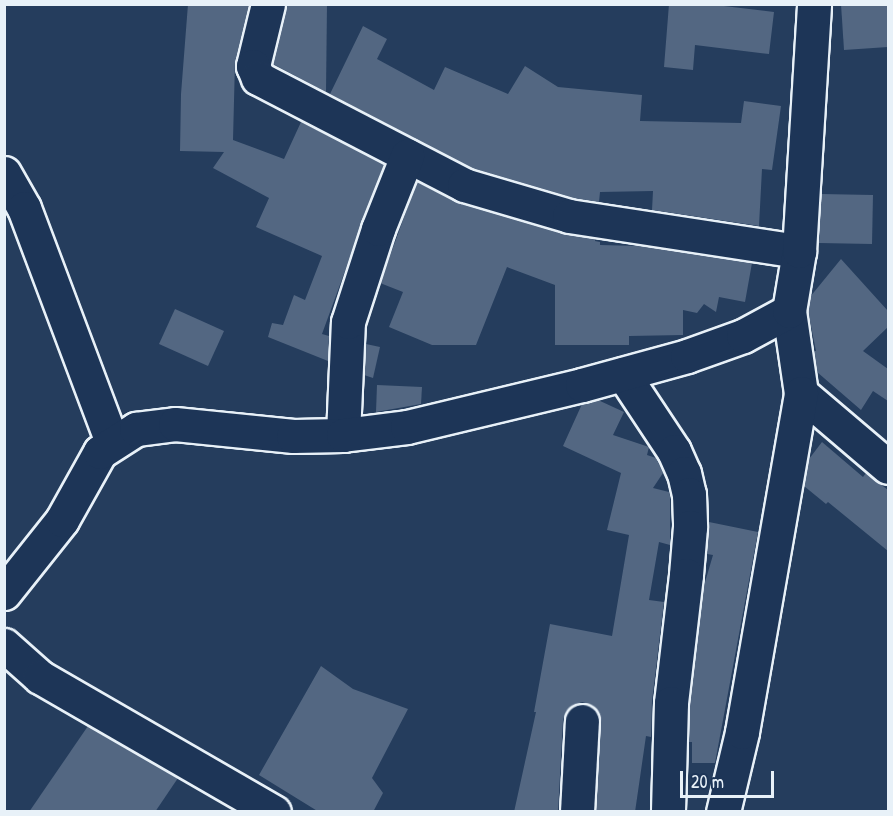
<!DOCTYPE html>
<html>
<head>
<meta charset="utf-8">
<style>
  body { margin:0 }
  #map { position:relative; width:893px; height:816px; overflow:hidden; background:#253d5d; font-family:"Patrick Hand",sans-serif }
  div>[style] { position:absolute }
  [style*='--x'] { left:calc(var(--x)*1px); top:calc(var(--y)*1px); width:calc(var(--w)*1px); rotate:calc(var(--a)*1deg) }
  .building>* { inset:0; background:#536782 }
  .roads { filter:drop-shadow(2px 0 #e8f1f8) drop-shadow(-2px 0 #e8f1f8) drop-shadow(0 2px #e8f1f8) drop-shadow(0 -2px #e8f1f8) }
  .minor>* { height:33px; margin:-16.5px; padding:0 16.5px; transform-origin:16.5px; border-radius:16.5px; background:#1d3557 }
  span { translate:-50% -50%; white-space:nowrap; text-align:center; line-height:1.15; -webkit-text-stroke:4.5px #1d3557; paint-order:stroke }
  .frame { position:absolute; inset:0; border:6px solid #e8f1f8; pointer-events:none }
  .scale { position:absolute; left:680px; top:771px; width:94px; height:27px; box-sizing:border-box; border:3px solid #e8f1f8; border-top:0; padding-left:8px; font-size:18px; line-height:21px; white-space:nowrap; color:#e8f1f8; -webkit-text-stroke:4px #1d3557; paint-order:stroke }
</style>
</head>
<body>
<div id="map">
  <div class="building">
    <div style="clip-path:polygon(188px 4px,249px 4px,235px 62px,233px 140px,284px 159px,301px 122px,384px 164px,322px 334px,329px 336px,328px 361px,268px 337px,272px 323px,283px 325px,294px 295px,305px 300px,322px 256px,256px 227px,269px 198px,213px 168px,224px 152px,180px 151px,181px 94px)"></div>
    <div style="clip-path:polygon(286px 4px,327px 4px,326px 92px,273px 64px)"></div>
    <div style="clip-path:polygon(669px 4px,707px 4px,774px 12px,769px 54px,695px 45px,693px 70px,664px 67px)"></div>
    <div style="clip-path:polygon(841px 4px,888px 4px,888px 47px,844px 50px)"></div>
    <div style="clip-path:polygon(363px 26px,387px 39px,377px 59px,434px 90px,445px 67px,508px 94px,525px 66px,558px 87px,642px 95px,640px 121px,741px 123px,744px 101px,781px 106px,772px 170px,762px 169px,759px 226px,652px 210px,653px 191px,600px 192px,599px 202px,573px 198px,471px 168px,330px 94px)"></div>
    <div style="clip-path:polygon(417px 182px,459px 203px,564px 234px,595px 239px,595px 241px,600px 242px,600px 245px,639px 246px,752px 263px,745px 302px,719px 297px,716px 312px,704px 304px,697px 313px,683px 310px,683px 335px,629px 336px,629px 345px,555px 345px,555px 285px,507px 267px,476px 345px,432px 345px,389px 327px,403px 292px,380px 283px)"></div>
    <div style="clip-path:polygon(821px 194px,873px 195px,872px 244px,819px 243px)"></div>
    <div style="clip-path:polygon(841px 259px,888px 311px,888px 327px,863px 351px,888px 369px,888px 401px,873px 391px,861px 410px,817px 372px,814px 351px,816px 351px,808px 311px,810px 297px)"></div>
    <div style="clip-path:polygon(175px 309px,224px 331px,208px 366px,159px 344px)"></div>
    <div style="clip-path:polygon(366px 344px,380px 347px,373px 378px,364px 375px)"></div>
    <div style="clip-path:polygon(377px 385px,422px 387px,421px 404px,376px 412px)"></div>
    <div style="clip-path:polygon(598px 400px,624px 412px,613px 435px,649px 447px,647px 455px,656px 458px,663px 473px,653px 488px,669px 492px,670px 496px,670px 545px,659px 542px,649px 600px,664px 602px,652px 701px,651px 737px,646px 736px,635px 812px,596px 812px,599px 713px,592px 705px,582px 702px,573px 705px,566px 711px,563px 720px,558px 812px,514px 812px,536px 712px,534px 712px,550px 624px,612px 636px,629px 535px,607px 530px,621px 473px,563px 446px,582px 404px)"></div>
    <div style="clip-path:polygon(822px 442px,863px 477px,866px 473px,888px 490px,888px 551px,828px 502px,826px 504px,804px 486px,809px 459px)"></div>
    <div style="clip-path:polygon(709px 522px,758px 532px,715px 763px,692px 763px,692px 742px,689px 742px,690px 704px,703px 589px,713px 555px,707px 554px)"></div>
    <div style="clip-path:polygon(321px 666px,353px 689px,408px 709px,372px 778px,383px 793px,373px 812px,319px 812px,259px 775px)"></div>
    <div style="clip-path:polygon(88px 726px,178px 778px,155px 812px,29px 812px)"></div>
  </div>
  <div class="roads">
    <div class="minor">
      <div style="--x:268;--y:4;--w:64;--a:103.6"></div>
      <div style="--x:253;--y:66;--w:13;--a:67"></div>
      <div style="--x:258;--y:78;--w:232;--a:27.4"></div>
      <div style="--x:464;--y:185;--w:109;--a:16.4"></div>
      <div style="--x:569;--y:216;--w:233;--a:8.7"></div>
      <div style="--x:4;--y:173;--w:40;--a:60.3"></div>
      <div style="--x:24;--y:208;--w:250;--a:69.4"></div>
      <div style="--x:789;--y:311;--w:83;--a:81.7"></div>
      <div style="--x:801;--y:393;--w:114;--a:40.4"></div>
      <div style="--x:623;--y:374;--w:92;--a:56.5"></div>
      <div style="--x:674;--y:451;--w:24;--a:66"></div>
      <div style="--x:684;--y:473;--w:22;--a:77"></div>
      <div style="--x:689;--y:494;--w:33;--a:88"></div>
      <div style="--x:690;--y:527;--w:48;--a:94.8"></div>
      <div style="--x:686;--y:575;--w:129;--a:96.7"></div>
      <div style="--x:671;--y:703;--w:109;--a:91.6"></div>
      <div style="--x:343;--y:435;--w:113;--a:-87.5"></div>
      <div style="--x:348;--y:322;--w:98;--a:-72.1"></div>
      <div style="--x:378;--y:229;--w:79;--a:-68.3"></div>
      <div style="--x:4;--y:593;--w:93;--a:-51.5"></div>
      <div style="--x:62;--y:520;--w:78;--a:-60.8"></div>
      <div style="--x:100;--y:452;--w:43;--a:-32.6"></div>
      <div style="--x:136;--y:429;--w:39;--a:-7"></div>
      <div style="--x:175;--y:424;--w:119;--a:5.8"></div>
      <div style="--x:293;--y:436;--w:50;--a:-1.1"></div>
      <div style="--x:343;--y:435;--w:64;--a:-7.1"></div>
      <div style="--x:407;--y:427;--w:180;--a:-13.5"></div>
      <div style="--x:582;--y:385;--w:109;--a:-15.4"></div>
      <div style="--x:687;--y:356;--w:59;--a:-19.7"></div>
      <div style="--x:743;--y:336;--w:52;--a:-28.5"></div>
      <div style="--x:789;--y:311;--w:61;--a:-80.5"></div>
      <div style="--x:799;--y:251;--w:247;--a:-86.5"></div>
      <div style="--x:4;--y:645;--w:48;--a:41.6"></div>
      <div style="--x:40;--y:677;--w:270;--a:30"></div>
      <div style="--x:577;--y:812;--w:91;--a:-86.9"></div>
      <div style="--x:723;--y:812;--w:82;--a:-76.6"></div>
      <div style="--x:742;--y:732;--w:344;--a:-80.1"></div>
    </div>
  </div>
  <div class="frame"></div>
  <div class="scale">20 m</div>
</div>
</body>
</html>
